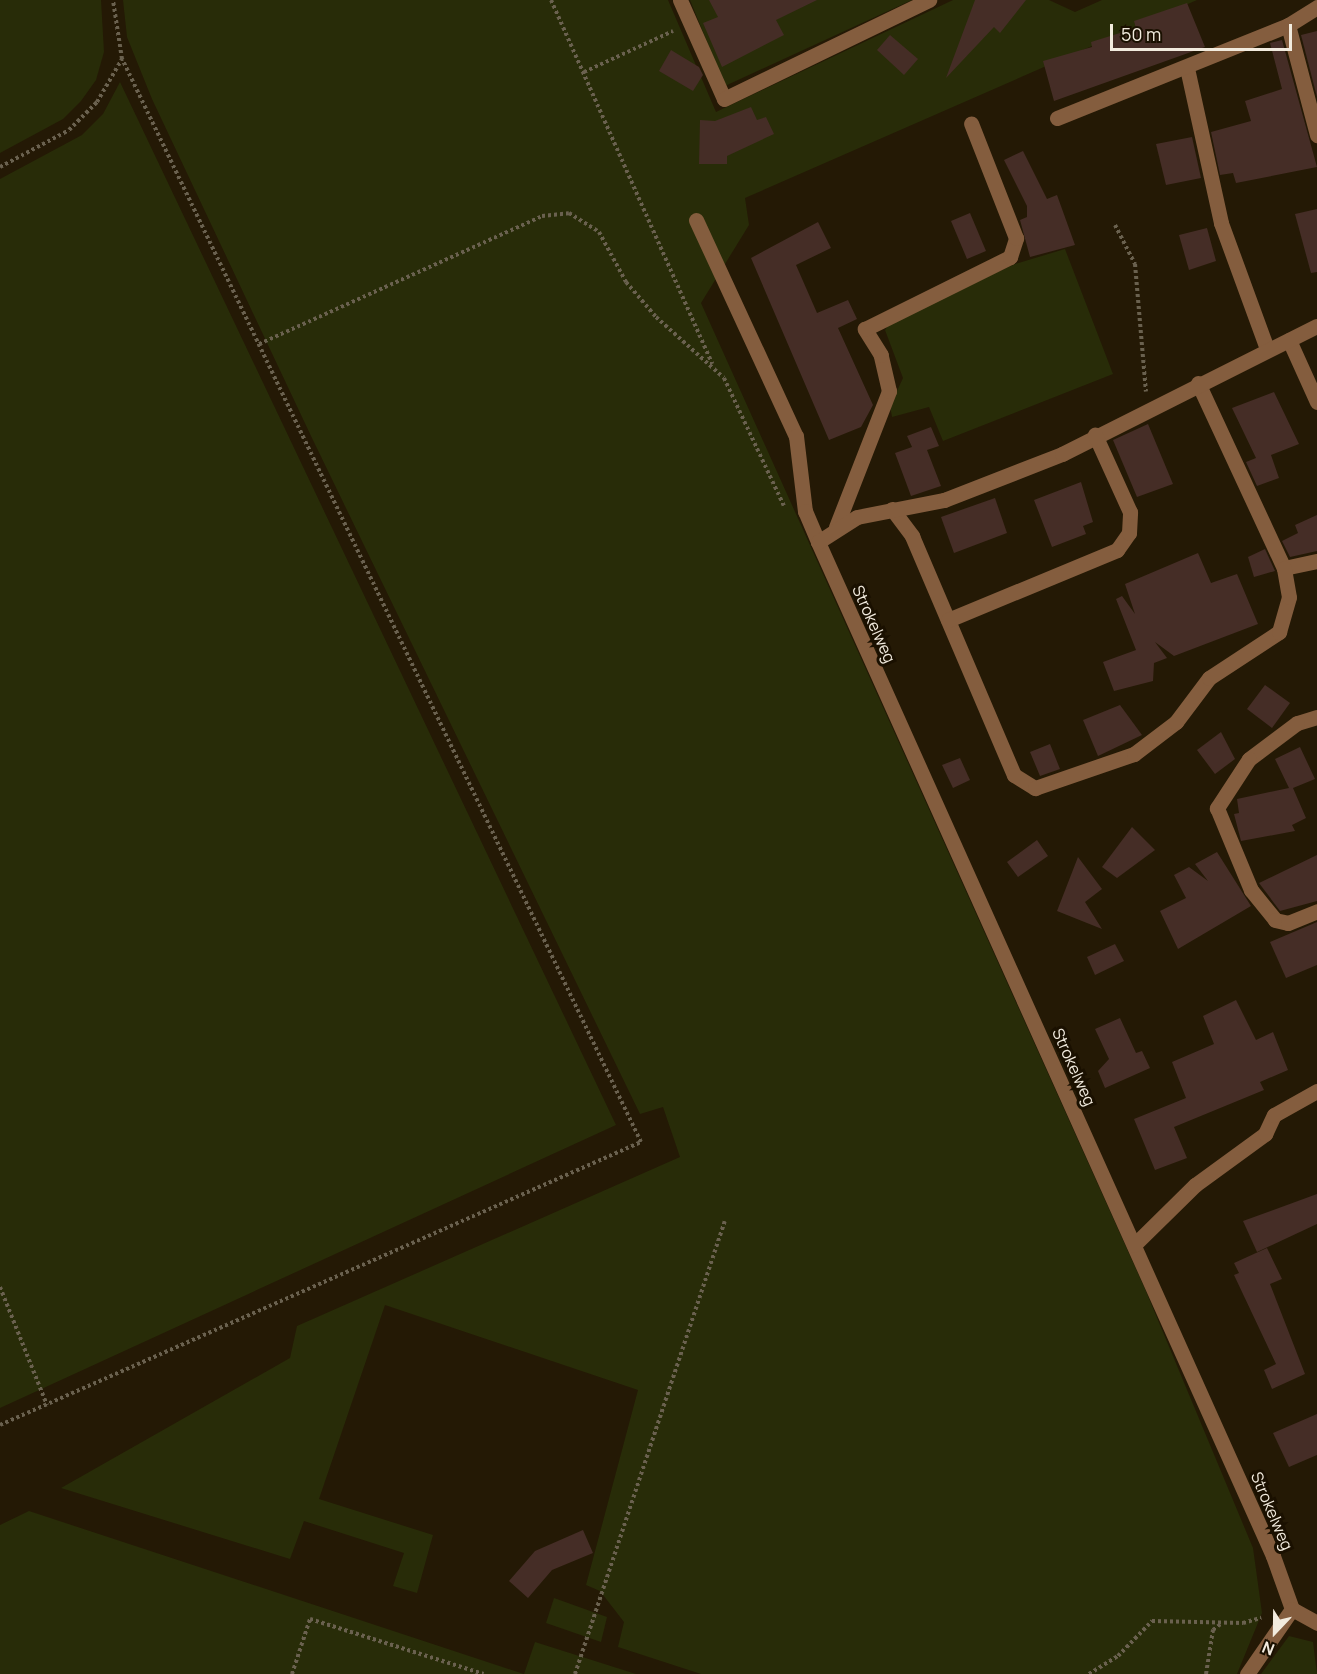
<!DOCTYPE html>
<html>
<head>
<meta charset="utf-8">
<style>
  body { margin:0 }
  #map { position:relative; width:1317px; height:1674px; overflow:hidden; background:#241905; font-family:Manrope,sans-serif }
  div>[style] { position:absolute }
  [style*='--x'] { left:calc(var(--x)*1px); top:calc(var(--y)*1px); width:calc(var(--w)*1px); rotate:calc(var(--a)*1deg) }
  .green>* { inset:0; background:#282c08 }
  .building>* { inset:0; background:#452d26 }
  .path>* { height:4px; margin-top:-2px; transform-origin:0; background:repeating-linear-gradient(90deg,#6a614f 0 3px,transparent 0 6px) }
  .minor>* { height:15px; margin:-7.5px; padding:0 7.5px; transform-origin:7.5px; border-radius:7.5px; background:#845d3e }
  span { translate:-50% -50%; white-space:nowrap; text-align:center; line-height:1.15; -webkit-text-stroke:6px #1a1000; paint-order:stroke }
  .street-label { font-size:16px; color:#f2ebde }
  .north { position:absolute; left:1245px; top:1602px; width:60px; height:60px; -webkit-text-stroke:4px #1a1000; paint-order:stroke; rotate:202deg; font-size:16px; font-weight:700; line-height:24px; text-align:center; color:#f2ebde }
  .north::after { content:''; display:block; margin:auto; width:21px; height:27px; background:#f2ebde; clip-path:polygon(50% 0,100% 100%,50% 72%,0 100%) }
  .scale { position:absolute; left:1110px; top:24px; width:182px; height:27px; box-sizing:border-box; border:3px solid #f2ebde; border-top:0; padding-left:8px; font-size:18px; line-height:21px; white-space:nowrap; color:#f2ebde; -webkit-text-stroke:4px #1a1000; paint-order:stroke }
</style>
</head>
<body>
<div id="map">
  <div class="green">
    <div style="clip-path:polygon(0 0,101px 0,104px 52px,96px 80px,81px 101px,63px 119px,0 153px)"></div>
    <div style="clip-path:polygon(123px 0,668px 0,716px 112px,953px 0,1049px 0,1075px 12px,1102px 0,1197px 0,745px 198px,749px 225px,701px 303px,1145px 1289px,1253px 1548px,1262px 1613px,1237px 1674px,701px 1674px,618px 1647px,624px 1622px,600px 1591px,586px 1585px,638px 1390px,385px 1305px,319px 1499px,433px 1535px,417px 1593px,393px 1586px,404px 1553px,304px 1521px,290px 1559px,61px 1488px,290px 1358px,297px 1326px,680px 1157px,663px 1107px,640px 1114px,311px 436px,152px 99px,127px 37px)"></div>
    <div style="clip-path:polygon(690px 0,912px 0,725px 86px)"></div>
    <div style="clip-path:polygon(120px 82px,616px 1125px,0 1408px,0 179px,82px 135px,103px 114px)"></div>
    <div style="clip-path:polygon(1065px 249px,1113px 374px,943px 441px,929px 407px,892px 417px,890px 406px,903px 378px,885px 330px,893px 319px,1015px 264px)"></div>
    <div style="clip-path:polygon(29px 1511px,524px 1674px,535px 1642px,636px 1674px,0 1674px,0 1525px)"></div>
    <div style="clip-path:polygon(554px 1598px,607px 1617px,601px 1642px,546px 1623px)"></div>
    <div style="clip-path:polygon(1289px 1636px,1313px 1642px,1317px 1674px,1261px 1674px)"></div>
  </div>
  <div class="building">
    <div style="clip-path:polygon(709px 0,817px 0,776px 20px,784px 35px,722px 67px,703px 23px,718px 17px)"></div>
    <div style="clip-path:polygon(975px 0,1026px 0,1000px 33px,994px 27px,946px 78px)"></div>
    <div style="clip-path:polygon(1187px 3px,1205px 47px,1054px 101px,1043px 61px,1092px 47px,1091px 42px,1136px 28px,1134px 21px)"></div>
    <div style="clip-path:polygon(1317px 31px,1317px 97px,1301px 35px)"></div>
    <div style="clip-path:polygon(890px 35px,918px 59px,904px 75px,877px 50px)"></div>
    <div style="clip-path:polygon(1282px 40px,1317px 167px,1236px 183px,1233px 173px,1220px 175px,1211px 132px,1251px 121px,1245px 101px,1282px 89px,1270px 43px)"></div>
    <div style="clip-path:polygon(671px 50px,699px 67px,703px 75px,693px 91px,659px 71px)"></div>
    <div style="clip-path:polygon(751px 107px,757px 120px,766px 117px,774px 134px,727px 156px,727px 164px,699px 164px,700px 120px,715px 121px)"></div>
    <div style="clip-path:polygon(1192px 137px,1201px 178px,1166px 185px,1156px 144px)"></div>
    <div style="clip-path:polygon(1023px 151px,1047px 199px,1057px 195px,1075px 245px,1030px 257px,1020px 220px,1027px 217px,1027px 206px,1004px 160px)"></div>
    <div style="clip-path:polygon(1317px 209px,1317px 272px,1311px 273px,1295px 214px)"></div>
    <div style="clip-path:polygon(970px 213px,986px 251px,967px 259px,951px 221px)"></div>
    <div style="clip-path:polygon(818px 222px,831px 248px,796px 265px,817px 313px,848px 300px,857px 319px,838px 328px,873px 405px,861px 427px,829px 440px,751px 258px)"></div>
    <div style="clip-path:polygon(1207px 228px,1216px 261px,1189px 270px,1179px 235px)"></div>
    <div style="clip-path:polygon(1274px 392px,1299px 444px,1271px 455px,1279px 478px,1257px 486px,1246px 462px,1256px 458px,1232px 408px)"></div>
    <div style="clip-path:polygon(1148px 424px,1173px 484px,1137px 497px,1113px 440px)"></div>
    <div style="clip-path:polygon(931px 427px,939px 446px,927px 450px,941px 486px,911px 496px,895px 453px,912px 447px,907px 436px)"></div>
    <div style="clip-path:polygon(1081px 482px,1093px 522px,1083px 526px,1086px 534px,1052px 547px,1034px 500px)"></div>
    <div style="clip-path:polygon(995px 498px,1007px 533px,954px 553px,941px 517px)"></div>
    <div style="clip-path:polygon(1317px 515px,1317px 551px,1290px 557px,1282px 541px,1298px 533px,1295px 525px)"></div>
    <div style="clip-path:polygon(1265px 549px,1275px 571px,1254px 577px,1248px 557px)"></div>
    <div style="clip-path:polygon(1198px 553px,1211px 583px,1237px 574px,1258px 624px,1174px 656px,1155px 642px,1167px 658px,1154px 663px,1153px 681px,1114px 691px,1103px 662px,1136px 650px,1116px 599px,1122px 596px,1135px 614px,1125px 584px)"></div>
    <div style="clip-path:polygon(1265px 685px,1290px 703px,1272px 728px,1247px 709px)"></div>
    <div style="clip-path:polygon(1120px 705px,1142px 735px,1098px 756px,1083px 720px)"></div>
    <div style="clip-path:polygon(1221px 732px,1235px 759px,1215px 774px,1197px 750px)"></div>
    <div style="clip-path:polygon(1050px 744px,1060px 769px,1040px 776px,1030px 752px)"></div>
    <div style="clip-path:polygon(1300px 747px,1315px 779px,1293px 788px,1306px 818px,1292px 825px,1295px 831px,1241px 841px,1234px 814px,1239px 813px,1237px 799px,1289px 788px,1275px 759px)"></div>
    <div style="clip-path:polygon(960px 758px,970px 780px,953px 788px,942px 765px)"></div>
    <div style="clip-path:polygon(1132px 827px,1155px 850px,1117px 878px,1102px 867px)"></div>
    <div style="clip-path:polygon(1037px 840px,1048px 856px,1018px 877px,1007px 862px)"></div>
    <div style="clip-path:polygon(1217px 852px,1251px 906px,1178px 949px,1160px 911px,1186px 898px,1174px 875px,1189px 867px,1208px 881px,1195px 864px)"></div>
    <div style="clip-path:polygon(1317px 855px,1317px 901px,1280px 911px,1259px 883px)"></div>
    <div style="clip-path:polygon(1078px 857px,1102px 889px,1085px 902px,1102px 929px,1057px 911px)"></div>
    <div style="clip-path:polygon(1317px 922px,1317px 965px,1286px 978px,1270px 942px)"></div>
    <div style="clip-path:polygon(1115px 944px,1124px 961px,1095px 975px,1087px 957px)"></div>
    <div style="clip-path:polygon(1236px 1000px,1256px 1040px,1273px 1032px,1288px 1070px,1260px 1082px,1264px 1090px,1174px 1127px,1187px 1158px,1155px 1170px,1134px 1119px,1186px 1098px,1172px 1062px,1214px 1044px,1203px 1016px)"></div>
    <div style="clip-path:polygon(1120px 1018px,1136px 1053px,1142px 1051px,1150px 1068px,1105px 1088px,1098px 1071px,1109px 1059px,1095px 1029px)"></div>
    <div style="clip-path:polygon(1317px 1194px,1317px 1224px,1257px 1252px,1243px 1221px)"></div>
    <div style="clip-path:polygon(1267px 1248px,1282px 1279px,1270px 1284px,1305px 1374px,1272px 1389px,1264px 1370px,1276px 1364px,1234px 1275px,1239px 1273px,1234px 1263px)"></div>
    <div style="clip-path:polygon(1317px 1414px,1317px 1455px,1289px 1467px,1273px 1433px)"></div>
    <div style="clip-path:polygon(583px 1530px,593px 1553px,552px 1570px,528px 1598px,509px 1581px,535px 1551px)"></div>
  </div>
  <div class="path">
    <div style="--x:551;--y:0;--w:398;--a:66.1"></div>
    <div style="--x:584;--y:72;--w:98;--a:-24.7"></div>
    <div style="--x:0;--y:167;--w:78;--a:-28.2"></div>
    <div style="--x:69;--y:130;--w:40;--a:-45"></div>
    <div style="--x:97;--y:102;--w:50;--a:-59.8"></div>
    <div style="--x:1115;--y:225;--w:44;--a:62.9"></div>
    <div style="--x:1135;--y:264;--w:128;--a:85.1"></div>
    <div style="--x:259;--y:344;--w:311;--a:-24.3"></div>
    <div style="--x:542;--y:216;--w:27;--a:-6"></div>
    <div style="--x:569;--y:213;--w:36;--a:32"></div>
    <div style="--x:599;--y:232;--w:57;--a:61.6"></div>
    <div style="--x:626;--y:282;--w:46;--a:49.4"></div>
    <div style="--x:656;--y:317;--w:91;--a:41.9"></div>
    <div style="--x:724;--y:378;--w:141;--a:64.9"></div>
    <div style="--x:0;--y:1287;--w:127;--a:68.3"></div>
    <div style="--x:0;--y:1425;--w:701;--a:-23.82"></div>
    <div style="--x:641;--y:1142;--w:1201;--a:-115.6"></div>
    <div style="--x:122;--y:59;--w:60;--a:-98.7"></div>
    <div style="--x:292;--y:1674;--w:58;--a:-71.9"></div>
    <div style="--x:310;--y:1619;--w:182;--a:17.6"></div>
    <div style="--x:575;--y:1674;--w:477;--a:-71.7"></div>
    <div style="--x:1089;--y:1674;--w:34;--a:-32"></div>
    <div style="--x:1118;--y:1656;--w:49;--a:-45.8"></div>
    <div style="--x:1152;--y:1621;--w:91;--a:1.3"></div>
    <div style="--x:1243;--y:1623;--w:19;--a:-16"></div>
    <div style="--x:1206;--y:1674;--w:45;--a:-81"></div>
    <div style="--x:1213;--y:1630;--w:11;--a:-38"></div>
  </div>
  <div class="minor">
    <div style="--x:680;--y:0;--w:108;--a:66"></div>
    <div style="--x:724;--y:99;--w:228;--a:-25.8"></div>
    <div style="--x:1317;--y:7;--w:34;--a:148"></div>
    <div style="--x:1288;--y:25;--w:114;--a:75.2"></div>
    <div style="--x:1187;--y:68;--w:159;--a:77.6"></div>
    <div style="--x:1221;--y:223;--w:134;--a:69.9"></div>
    <div style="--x:1057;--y:118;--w:249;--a:-21.9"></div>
    <div style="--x:696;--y:220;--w:238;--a:65.2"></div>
    <div style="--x:796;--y:436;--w:76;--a:83.2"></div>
    <div style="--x:805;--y:511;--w:34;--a:67"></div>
    <div style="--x:818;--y:542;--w:1111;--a:65.83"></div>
    <div style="--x:1273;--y:1556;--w:56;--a:70.3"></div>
    <div style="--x:1292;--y:1609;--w:79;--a:124.7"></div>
    <div style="--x:1289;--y:340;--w:68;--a:65.7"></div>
    <div style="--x:1198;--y:383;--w:204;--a:65.1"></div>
    <div style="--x:1284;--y:568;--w:34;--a:-12"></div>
    <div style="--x:892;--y:509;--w:34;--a:53"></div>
    <div style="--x:912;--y:536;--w:260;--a:66.9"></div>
    <div style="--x:1014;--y:775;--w:25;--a:32"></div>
    <div style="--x:1035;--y:788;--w:105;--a:-19"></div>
    <div style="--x:1134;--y:754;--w:53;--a:-37.3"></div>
    <div style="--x:1176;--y:722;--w:55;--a:-53.1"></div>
    <div style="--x:1209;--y:678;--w:84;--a:-33.3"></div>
    <div style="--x:1279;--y:632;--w:36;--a:-74"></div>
    <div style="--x:1289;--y:597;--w:29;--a:-100"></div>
    <div style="--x:836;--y:527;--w:146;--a:-68.7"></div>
    <div style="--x:889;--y:391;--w:37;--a:-103"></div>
    <div style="--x:881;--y:355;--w:31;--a:-122"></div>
    <div style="--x:865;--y:329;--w:162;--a:-26.4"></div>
    <div style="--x:1010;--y:257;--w:20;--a:-72"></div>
    <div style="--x:1016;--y:238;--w:123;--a:-111.4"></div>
    <div style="--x:818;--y:542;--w:46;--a:-32.7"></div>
    <div style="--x:857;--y:517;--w:89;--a:-11.1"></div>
    <div style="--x:944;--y:500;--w:127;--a:-21.3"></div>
    <div style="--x:1062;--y:454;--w:285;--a:-26.7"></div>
    <div style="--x:948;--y:620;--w:183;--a:-22.5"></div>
    <div style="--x:1117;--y:550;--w:21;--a:-55"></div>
    <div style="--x:1129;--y:533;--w:21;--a:-87"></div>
    <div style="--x:1130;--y:512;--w:85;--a:-114.4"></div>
    <div style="--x:1317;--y:717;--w:21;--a:163"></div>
    <div style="--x:1297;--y:723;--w:60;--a:143.1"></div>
    <div style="--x:1249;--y:759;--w:59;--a:123.1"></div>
    <div style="--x:1217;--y:808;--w:89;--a:67.5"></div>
    <div style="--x:1251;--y:890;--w:38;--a:51"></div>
    <div style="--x:1275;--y:920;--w:13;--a:13"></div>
    <div style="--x:1288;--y:923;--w:31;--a:-22"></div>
    <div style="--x:1134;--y:1245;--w:86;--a:-44.5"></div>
    <div style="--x:1195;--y:1185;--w:87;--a:-36.1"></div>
    <div style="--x:1265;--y:1134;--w:21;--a:-65"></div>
    <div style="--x:1274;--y:1115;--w:49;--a:-29.2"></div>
    <div style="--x:1292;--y:1609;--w:29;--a:29"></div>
  </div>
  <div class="street-label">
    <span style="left:874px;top:624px;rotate:66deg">Strokelweg</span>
    <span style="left:1074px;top:1067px;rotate:66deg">Strokelweg</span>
    <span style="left:1272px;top:1511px;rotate:67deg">Strokelweg</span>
  </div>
  <div class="north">N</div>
  <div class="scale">50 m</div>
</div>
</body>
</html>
